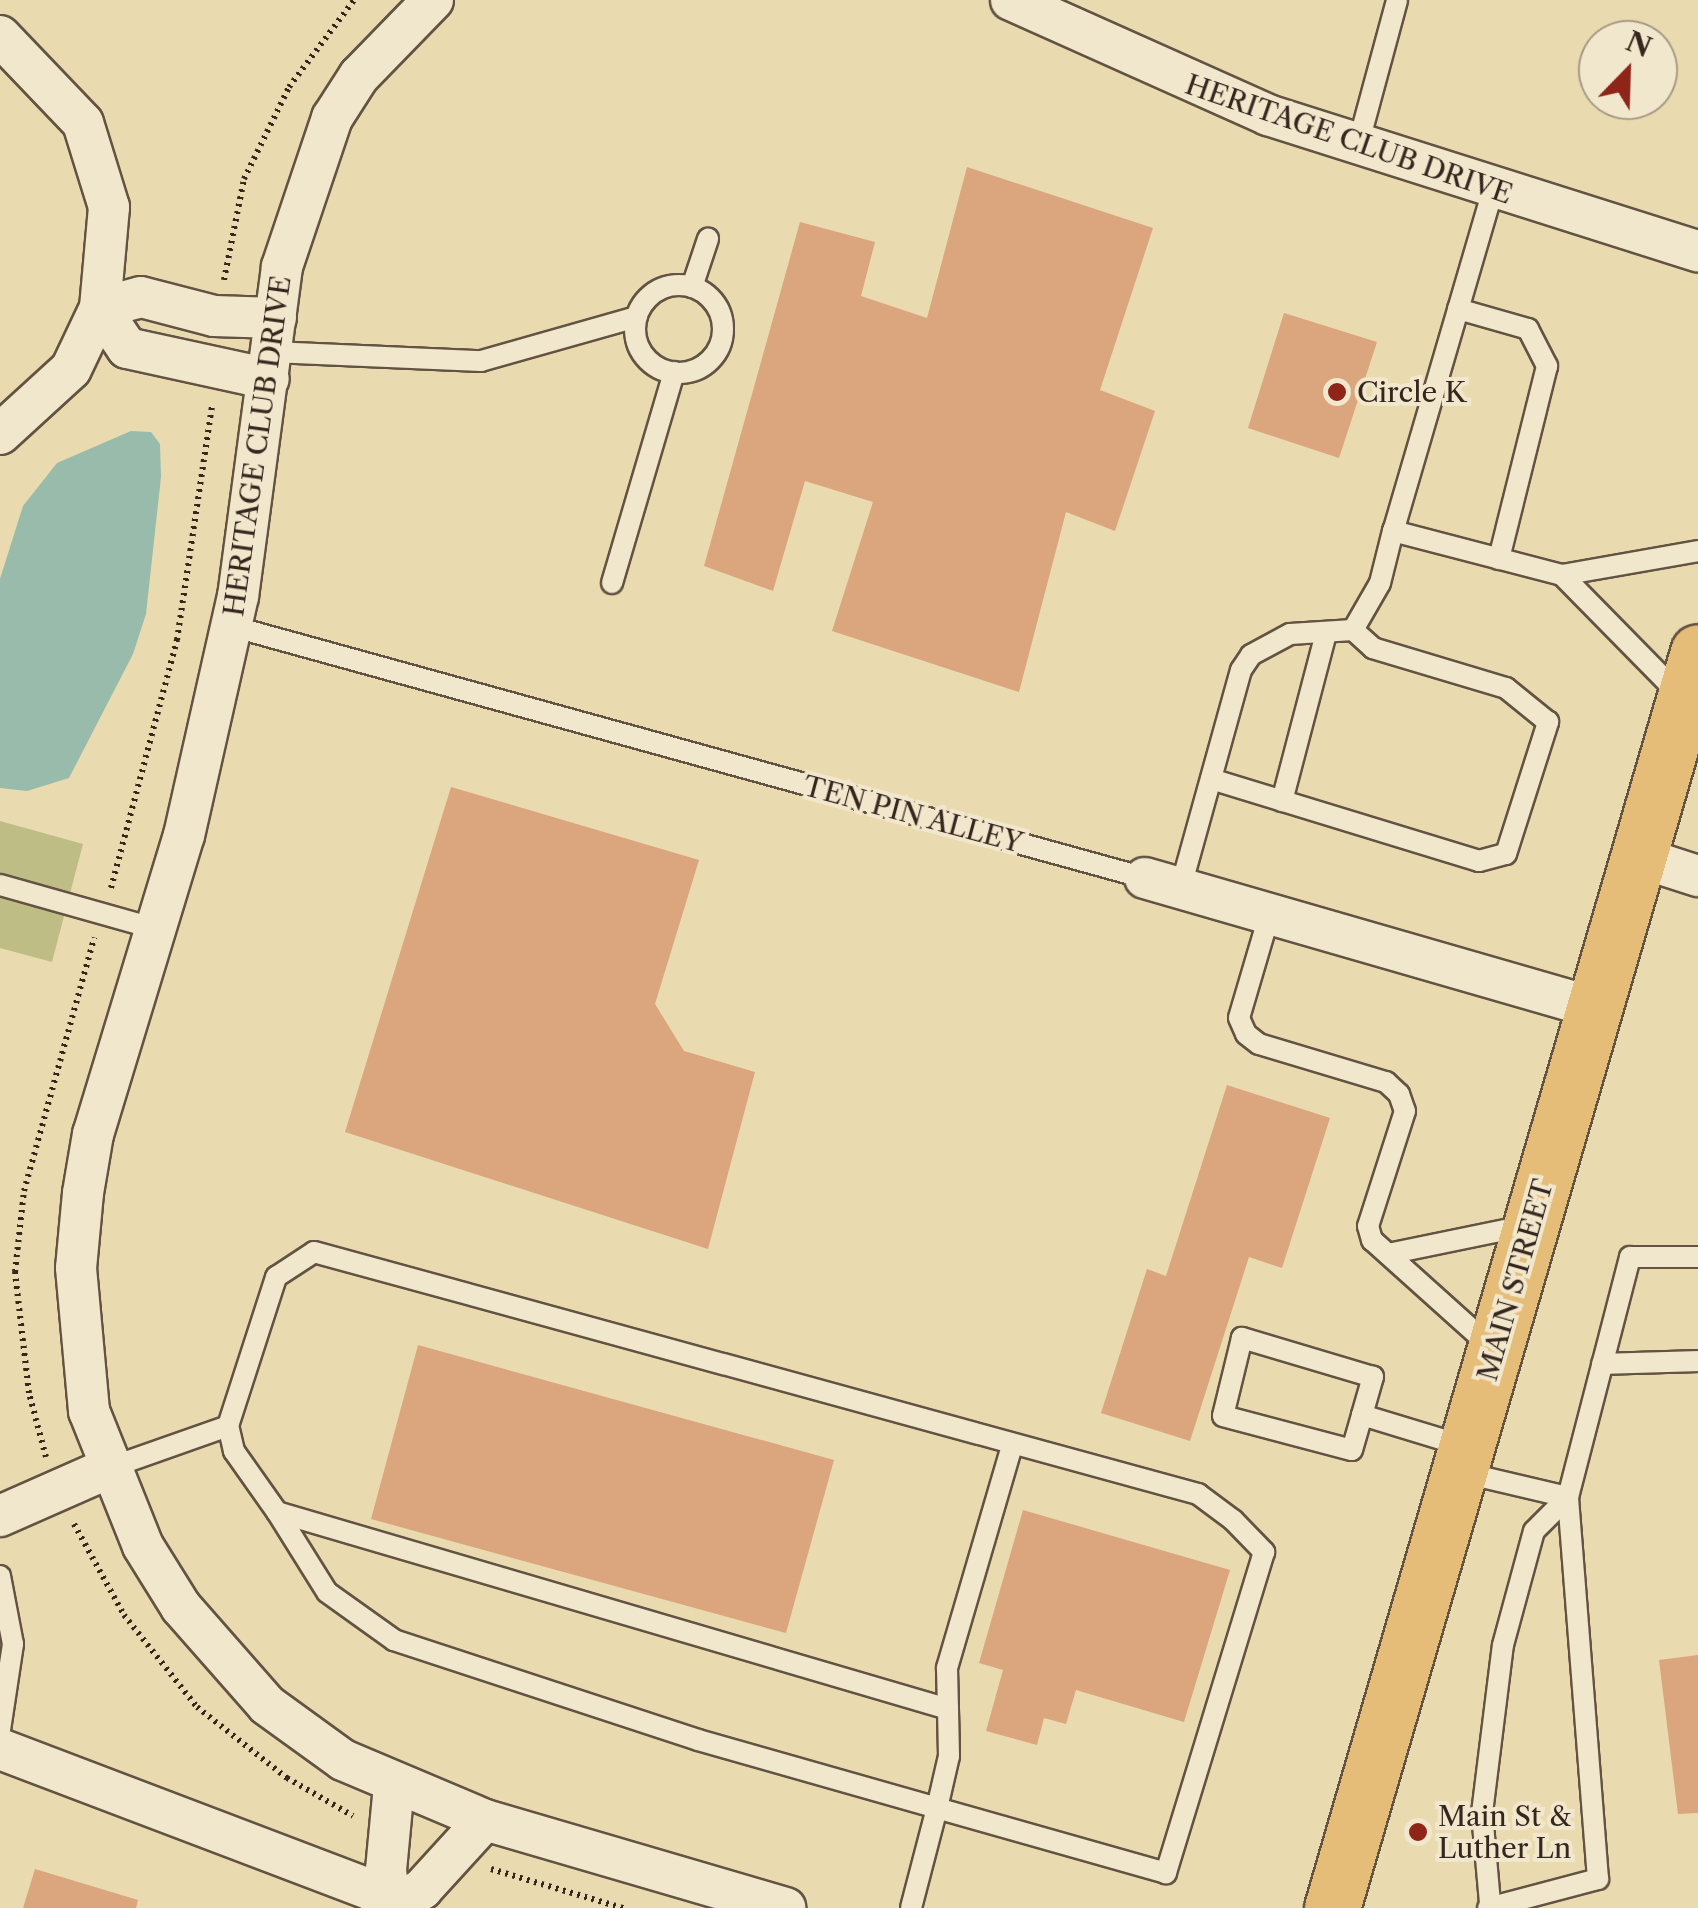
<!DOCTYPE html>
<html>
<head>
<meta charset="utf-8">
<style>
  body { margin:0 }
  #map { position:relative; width:1698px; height:1908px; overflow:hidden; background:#eadab0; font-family:"Libre Caslon Text",serif }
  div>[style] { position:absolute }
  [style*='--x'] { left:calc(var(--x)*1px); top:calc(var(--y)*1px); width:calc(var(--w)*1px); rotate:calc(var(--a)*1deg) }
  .green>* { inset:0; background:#bfbd86 }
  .water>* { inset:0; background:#98bbab }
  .building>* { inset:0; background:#dba57d }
  .path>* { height:6px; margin-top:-3px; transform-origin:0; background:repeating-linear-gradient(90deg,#35261e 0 2.5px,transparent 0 7.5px) }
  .roads { filter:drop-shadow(2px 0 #625342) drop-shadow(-2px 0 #625342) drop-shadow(0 2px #625342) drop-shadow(0 -2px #625342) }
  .service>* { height:20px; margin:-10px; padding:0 10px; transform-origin:10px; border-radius:10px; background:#f1e7cc }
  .service>.ring { margin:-10px; padding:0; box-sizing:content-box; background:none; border:20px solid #f1e7cc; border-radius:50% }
  .minor>* { height:40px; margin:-20px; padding:0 20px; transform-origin:20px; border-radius:20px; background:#f1e7cc }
  .primary>* { height:55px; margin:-27.5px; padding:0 27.5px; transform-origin:27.5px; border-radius:27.5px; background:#e5bd78 }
  .dots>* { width:28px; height:28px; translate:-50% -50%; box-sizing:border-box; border:5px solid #f1e7cc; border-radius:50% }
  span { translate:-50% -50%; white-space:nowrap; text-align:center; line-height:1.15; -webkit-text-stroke:8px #f1e7cc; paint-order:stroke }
  .street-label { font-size:28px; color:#35261e }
  .poi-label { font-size:28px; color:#35261e }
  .left { translate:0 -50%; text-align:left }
  .north { position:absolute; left:1578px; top:20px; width:100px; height:100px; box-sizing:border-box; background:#f1e7cc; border:2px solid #a69a86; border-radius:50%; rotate:23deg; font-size:28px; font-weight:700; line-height:40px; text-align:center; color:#35261e }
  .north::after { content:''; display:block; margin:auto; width:35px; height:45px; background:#8f2418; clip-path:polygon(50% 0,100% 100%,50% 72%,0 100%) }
</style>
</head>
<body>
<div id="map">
  <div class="green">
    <div style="clip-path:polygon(0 821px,83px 844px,52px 962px,0 948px)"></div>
  </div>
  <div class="water">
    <div style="clip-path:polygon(131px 431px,151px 432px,160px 444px,161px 477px,146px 614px,133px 654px,69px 778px,27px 791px,0 788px,0 579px,23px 506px,57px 463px)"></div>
  </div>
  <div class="building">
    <div style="clip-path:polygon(967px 167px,1153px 228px,1100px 390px,1155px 411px,1115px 531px,1066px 512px,1019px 692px,832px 631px,873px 502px,805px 481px,773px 591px,704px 566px,800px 222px,875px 242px,861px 296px,927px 318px)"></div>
    <div style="clip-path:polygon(1284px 313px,1377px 342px,1339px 458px,1248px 428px)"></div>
    <div style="clip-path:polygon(451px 787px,699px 860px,655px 1004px,684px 1051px,755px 1072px,708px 1249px,345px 1132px)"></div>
    <div style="clip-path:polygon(1227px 1085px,1330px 1118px,1282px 1268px,1249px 1257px,1190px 1441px,1101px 1413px,1147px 1269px,1166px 1276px)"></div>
    <div style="clip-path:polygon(418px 1345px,834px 1460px,786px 1633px,371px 1519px)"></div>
    <div style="clip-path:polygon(1023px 1510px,1230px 1570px,1184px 1722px,1076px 1690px,1066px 1724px,1044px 1718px,1037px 1745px,986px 1731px,1003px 1670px,979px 1663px)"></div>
    <div style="clip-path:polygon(1698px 1655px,1698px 1813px,1678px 1814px,1659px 1660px)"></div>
    <div style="clip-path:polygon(35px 1869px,138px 1900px,136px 1908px,23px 1908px)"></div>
  </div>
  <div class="path">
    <div style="--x:224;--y:280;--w:103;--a:-78.8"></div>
    <div style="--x:244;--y:179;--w:102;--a:-63.9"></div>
    <div style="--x:289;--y:87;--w:109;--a:-53.2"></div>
    <div style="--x:111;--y:888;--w:257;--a:-75.1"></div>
    <div style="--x:177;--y:640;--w:236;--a:-81.5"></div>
    <div style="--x:46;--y:1457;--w:66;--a:-104.9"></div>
    <div style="--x:29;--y:1393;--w:122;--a:-96.6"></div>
    <div style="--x:15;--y:1272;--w:81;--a:-83.7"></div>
    <div style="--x:24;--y:1191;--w:263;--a:-74.5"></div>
    <div style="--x:74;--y:1524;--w:104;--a:61.2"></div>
    <div style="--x:124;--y:1615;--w:117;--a:51.6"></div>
    <div style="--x:197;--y:1707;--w:115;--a:38.3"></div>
    <div style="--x:287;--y:1778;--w:76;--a:29.9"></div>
    <div style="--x:491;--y:1869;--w:138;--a:16.5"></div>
  </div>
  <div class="roads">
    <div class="service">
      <div style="--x:1358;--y:145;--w:150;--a:-74.9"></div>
      <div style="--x:1493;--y:190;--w:355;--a:106.3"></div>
      <div style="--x:1393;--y:531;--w:175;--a:14.6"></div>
      <div style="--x:1562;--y:575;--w:138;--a:-10"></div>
      <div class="ring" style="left:635px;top:285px;width:68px;height:68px"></div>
      <div style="--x:692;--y:287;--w:51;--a:-71.6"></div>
      <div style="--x:1458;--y:309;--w:73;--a:15.9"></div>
      <div style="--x:1528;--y:329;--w:42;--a:62.8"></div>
      <div style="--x:1547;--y:366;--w:199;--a:104"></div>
      <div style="--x:272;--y:352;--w:209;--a:2.5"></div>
      <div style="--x:481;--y:361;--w:162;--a:-15.8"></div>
      <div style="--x:1562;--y:575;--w:168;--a:45.5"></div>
      <div style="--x:612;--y:583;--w:220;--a:-73.6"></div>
      <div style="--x:231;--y:626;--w:948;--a:15.41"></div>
      <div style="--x:1211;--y:779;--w:280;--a:17"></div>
      <div style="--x:1479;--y:861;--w:28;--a:-15"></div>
      <div style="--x:1506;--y:854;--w:139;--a:-72.3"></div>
      <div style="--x:1548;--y:722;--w:54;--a:-141"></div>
      <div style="--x:1506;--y:688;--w:139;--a:-163.3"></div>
      <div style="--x:1373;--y:648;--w:27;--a:-138"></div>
      <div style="--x:1282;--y:801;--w:174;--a:-75.3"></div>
      <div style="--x:0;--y:885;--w:163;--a:15.7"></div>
      <div style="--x:1180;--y:890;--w:228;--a:-74.5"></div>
      <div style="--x:1241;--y:670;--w:18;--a:-56"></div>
      <div style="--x:1251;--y:655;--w:44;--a:-28.3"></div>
      <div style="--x:1290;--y:634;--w:63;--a:-3.6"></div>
      <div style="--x:1353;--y:630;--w:54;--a:-60.1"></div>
      <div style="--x:1380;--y:583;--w:54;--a:-76"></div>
      <div style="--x:1269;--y:916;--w:106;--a:106.4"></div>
      <div style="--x:1239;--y:1018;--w:17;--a:66"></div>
      <div style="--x:1246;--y:1034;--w:16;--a:38"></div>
      <div style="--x:1259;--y:1044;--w:133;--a:16.7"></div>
      <div style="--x:1386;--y:1082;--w:18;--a:43"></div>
      <div style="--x:1399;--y:1094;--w:18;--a:71"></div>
      <div style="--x:1405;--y:1111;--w:121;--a:107.8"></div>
      <div style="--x:1368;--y:1226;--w:15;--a:74"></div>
      <div style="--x:1372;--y:1240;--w:159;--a:41.9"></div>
      <div style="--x:1388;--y:1254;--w:139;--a:-11.6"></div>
      <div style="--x:1602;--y:1364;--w:96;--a:-1.8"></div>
      <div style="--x:1362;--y:1415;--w:40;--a:-74"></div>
      <div style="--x:1373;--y:1377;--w:137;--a:-163.4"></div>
      <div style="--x:1242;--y:1338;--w:80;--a:103.7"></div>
      <div style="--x:1223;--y:1416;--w:133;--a:14.8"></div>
      <div style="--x:1352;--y:1450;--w:36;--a:-74"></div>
      <div style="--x:1362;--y:1415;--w:107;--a:16.9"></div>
      <div style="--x:109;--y:1468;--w:126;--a:-19.4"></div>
      <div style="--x:1461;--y:1472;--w:110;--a:13.2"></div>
      <div style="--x:1568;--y:1497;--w:248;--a:-75.5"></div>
      <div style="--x:1630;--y:1257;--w:68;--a:0"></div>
      <div style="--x:277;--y:1512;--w:75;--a:-125.2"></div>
      <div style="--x:234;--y:1451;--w:26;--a:-103"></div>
      <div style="--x:228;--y:1426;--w:157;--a:-72.1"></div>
      <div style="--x:276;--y:1277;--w:45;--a:-33.3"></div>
      <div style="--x:314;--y:1252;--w:917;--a:15.31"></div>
      <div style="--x:1198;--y:1494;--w:44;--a:36.6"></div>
      <div style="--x:1233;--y:1520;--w:45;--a:45.9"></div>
      <div style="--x:1264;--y:1552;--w:336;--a:107"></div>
      <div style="--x:1166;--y:1873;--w:238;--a:-164.2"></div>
      <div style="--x:937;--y:1808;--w:248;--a:-164.1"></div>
      <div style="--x:698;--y:1740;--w:320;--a:-161.8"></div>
      <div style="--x:394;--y:1640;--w:82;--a:-144.4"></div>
      <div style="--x:327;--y:1592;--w:94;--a:-122"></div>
      <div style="--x:277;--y:1512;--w:699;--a:16.36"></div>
      <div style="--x:948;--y:1709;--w:47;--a:88.8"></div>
      <div style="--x:949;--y:1756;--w:53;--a:103"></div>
      <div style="--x:937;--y:1808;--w:103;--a:104.6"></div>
      <div style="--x:0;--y:1576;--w:69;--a:79.2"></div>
      <div style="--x:13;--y:1644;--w:87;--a:98.6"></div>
      <div style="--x:948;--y:1709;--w:41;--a:-91.4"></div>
      <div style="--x:947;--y:1668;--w:232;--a:-73.7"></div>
      <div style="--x:1490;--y:1903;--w:90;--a:-95.1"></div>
      <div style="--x:1482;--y:1813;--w:169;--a:-82.9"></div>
      <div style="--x:1503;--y:1645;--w:118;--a:-74.8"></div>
      <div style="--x:1534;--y:1531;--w:48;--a:-45"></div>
      <div style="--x:1488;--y:1908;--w:114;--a:-14.8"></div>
      <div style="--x:1598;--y:1879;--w:383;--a:-94.5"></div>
    </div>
    <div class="minor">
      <div style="--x:433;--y:0;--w:106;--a:134.2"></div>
      <div style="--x:359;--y:76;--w:50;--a:122.7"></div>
      <div style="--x:332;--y:118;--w:157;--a:108.6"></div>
      <div style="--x:282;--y:267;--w:332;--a:97.6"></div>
      <div style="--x:238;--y:596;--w:245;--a:102.7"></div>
      <div style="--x:184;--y:835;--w:313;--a:106.9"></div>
      <div style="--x:93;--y:1134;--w:60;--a:99.6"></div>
      <div style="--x:83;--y:1193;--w:75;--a:95.3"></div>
      <div style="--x:76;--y:1268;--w:144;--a:84.8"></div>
      <div style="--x:89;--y:1411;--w:145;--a:68.2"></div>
      <div style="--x:143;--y:1546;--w:72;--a:58.1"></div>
      <div style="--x:181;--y:1607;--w:130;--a:48.7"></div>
      <div style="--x:267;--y:1705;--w:94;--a:35.9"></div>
      <div style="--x:343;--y:1760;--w:154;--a:22.9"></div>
      <div style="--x:485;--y:1820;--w:313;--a:16.3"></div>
      <div style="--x:1011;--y:0;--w:282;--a:24.1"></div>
      <div style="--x:1268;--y:115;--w:451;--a:17.6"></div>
      <div style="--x:0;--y:36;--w:120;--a:46.3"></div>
      <div style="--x:83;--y:123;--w:88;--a:72.8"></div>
      <div style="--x:109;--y:207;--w:101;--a:95.1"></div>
      <div style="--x:100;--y:308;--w:48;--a:56"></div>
      <div style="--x:127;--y:348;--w:145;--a:12.3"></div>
      <div style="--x:100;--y:308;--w:42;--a:-15"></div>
      <div style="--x:141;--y:297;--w:75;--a:14.6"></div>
      <div style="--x:214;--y:316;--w:62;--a:1.8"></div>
      <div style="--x:0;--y:434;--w:96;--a:-42.5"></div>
      <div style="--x:71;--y:369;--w:68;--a:-64.6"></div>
      <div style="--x:1639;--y:857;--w:62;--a:17.9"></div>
      <div style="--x:1145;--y:878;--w:467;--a:16.1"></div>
      <div style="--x:0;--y:1516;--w:119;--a:-23.8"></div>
      <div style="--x:0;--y:1749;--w:398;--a:20.8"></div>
      <div style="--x:372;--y:1890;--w:25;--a:43"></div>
      <div style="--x:390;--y:1907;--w:37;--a:-29"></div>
      <div style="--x:422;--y:1889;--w:93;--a:-47.6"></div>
      <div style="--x:390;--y:1908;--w:38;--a:-96"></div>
      <div style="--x:386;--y:1870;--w:84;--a:-84.6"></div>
    </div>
    <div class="primary">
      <div style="--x:1332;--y:1908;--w:1308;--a:-73.75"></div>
    </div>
  </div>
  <div class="dots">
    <div style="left:1337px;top:392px;background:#8f2418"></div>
    <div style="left:1418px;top:1832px;background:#8f2418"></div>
  </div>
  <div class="street-label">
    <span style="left:1349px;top:139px;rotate:19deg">HERITAGE CLUB DRIVE</span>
    <span style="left:257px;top:446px;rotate:-82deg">HERITAGE CLUB DRIVE</span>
    <span style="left:913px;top:814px;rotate:15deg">TEN PIN ALLEY</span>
    <span style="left:1515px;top:1280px;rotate:-74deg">MAIN STREET</span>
  </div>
  <div class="poi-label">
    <span class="left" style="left:1357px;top:392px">Circle K</span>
    <span class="left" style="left:1438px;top:1832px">Main St &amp;<br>Luther Ln</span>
  </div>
  <div class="north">N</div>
</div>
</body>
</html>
